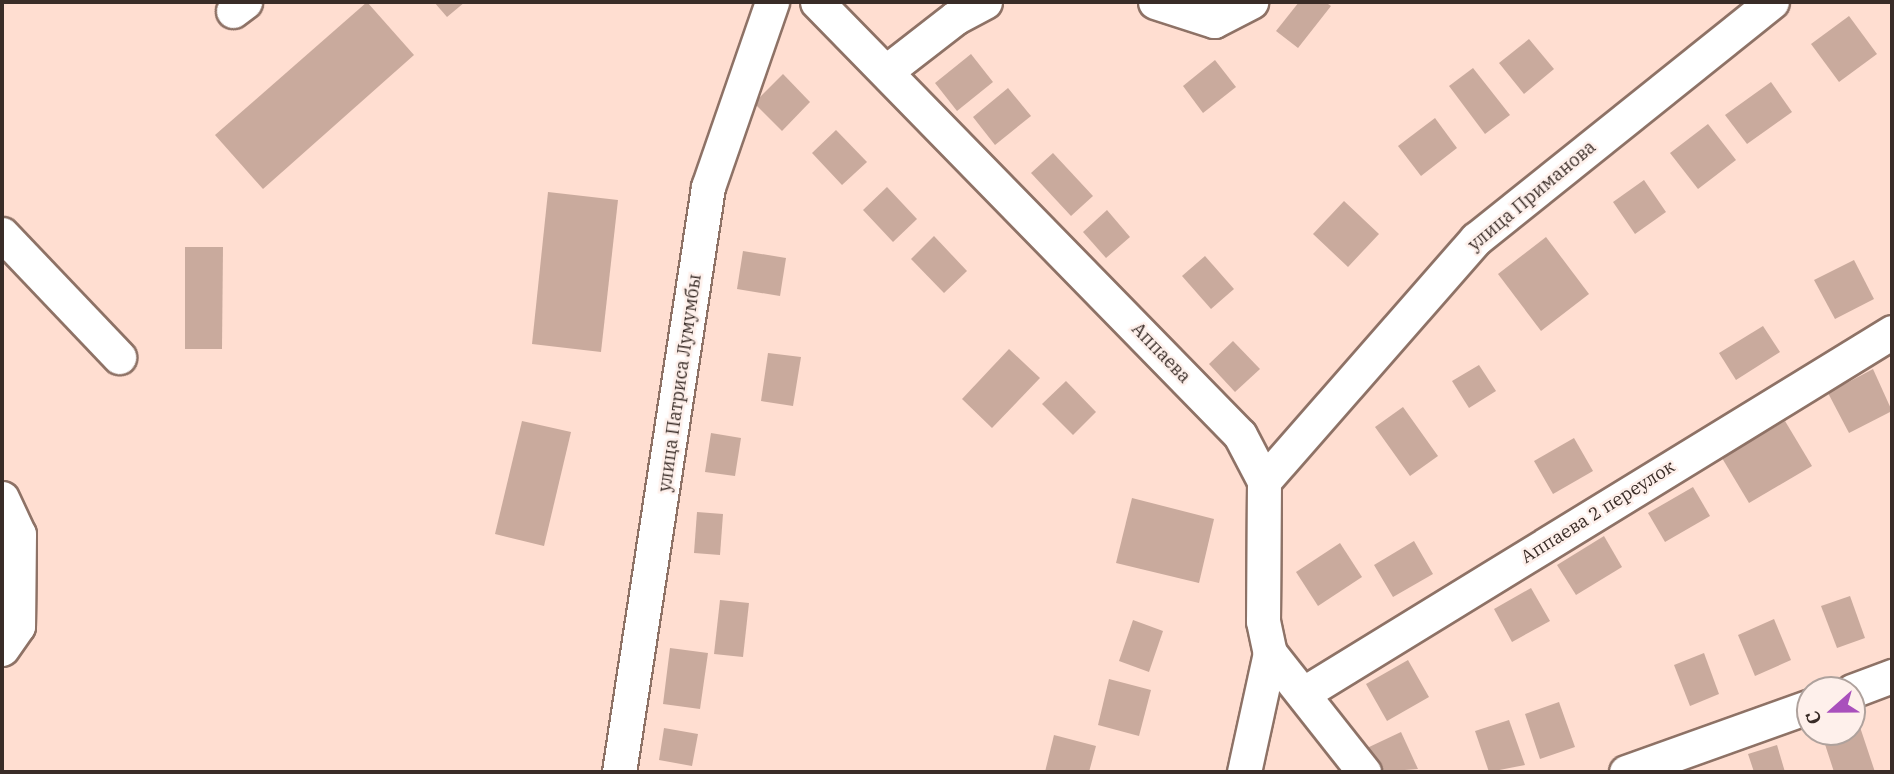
<!DOCTYPE html>
<html>
<head>
<meta charset="utf-8">
<style>
  body { margin:0 }
  #map { position:relative; width:1894px; height:774px; overflow:hidden; background:#ffded1; font-family:"IBM Plex Serif",serif }
  div>[style] { position:absolute }
  [style*='--x'] { left:calc(var(--x)*1px); top:calc(var(--y)*1px); width:calc(var(--w)*1px); rotate:calc(var(--a)*1deg) }
  .building>* { inset:0; background:#c9aa9d }
  .roads { filter:drop-shadow(2px 0 #8e7266) drop-shadow(-2px 0 #8e7266) drop-shadow(0 2px #8e7266) drop-shadow(0 -2px #8e7266) }
  .minor>* { height:33px; margin:-16.5px; padding:0 16.5px; transform-origin:16.5px; border-radius:16.5px; background:#fff }
  span { translate:-50% -50%; white-space:nowrap; text-align:center; line-height:1.15; -webkit-text-stroke:5px #fef0eb; paint-order:stroke }
  .street-label { font-size:18px; color:#392c27 }
  .frame { position:absolute; inset:0; border:4px solid #392c27; pointer-events:none }
  .north { position:absolute; left:1796px; top:676px; width:70px; height:70px; box-sizing:border-box; background:#fef0eb; border:2px solid #afa29d; border-radius:50%; rotate:249deg; font-size:19px; font-weight:700; line-height:28px; text-align:center; color:#392c27 }
  .north::after { content:''; display:block; margin:auto; width:24px; height:32px; background:#a950bc; clip-path:polygon(50% 0,100% 100%,50% 72%,0 100%) }
</style>
</head>
<body>
<div id="map">
  <div class="building">
    <div style="clip-path:polygon(367px 2px,414px 55px,263px 189px,215px 135px)"></div>
    <div style="clip-path:polygon(434px 2px,465px 2px,447px 17px)"></div>
    <div style="clip-path:polygon(1299px 2px,1325px 2px,1331px 6px,1298px 48px,1276px 31px)"></div>
    <div style="clip-path:polygon(1849px 16px,1877px 54px,1839px 82px,1811px 44px)"></div>
    <div style="clip-path:polygon(1529px 39px,1554px 69px,1524px 94px,1499px 63px)"></div>
    <div style="clip-path:polygon(971px 54px,993px 82px,957px 111px,935px 83px)"></div>
    <div style="clip-path:polygon(1215px 60px,1236px 87px,1203px 113px,1183px 86px)"></div>
    <div style="clip-path:polygon(1473px 68px,1510px 115px,1485px 134px,1449px 86px)"></div>
    <div style="clip-path:polygon(783px 74px,810px 102px,782px 131px,754px 103px)"></div>
    <div style="clip-path:polygon(1771px 82px,1792px 112px,1747px 144px,1725px 115px)"></div>
    <div style="clip-path:polygon(1008px 88px,1031px 116px,995px 145px,973px 117px)"></div>
    <div style="clip-path:polygon(1435px 118px,1457px 148px,1421px 176px,1398px 146px)"></div>
    <div style="clip-path:polygon(1708px 124px,1736px 160px,1698px 189px,1670px 153px)"></div>
    <div style="clip-path:polygon(836px 130px,867px 162px,842px 185px,812px 153px)"></div>
    <div style="clip-path:polygon(1053px 153px,1093px 196px,1071px 216px,1031px 173px)"></div>
    <div style="clip-path:polygon(1644px 180px,1666px 212px,1635px 234px,1613px 202px)"></div>
    <div style="clip-path:polygon(887px 187px,917px 219px,893px 242px,863px 210px)"></div>
    <div style="clip-path:polygon(548px 192px,618px 200px,601px 352px,532px 344px)"></div>
    <div style="clip-path:polygon(1344px 201px,1379px 234px,1348px 267px,1313px 234px)"></div>
    <div style="clip-path:polygon(1107px 210px,1130px 237px,1106px 258px,1083px 232px)"></div>
    <div style="clip-path:polygon(934px 236px,967px 271px,944px 293px,911px 259px)"></div>
    <div style="clip-path:polygon(1546px 237px,1589px 294px,1541px 331px,1498px 274px)"></div>
    <div style="clip-path:polygon(185px 247px,223px 247px,222px 349px,185px 349px)"></div>
    <div style="clip-path:polygon(743px 251px,786px 258px,780px 296px,737px 289px)"></div>
    <div style="clip-path:polygon(1205px 256px,1234px 289px,1211px 309px,1182px 276px)"></div>
    <div style="clip-path:polygon(1854px 260px,1874px 299px,1835px 319px,1814px 280px)"></div>
    <div style="clip-path:polygon(1763px 326px,1780px 352px,1736px 380px,1719px 353px)"></div>
    <div style="clip-path:polygon(1233px 341px,1260px 369px,1235px 392px,1209px 364px)"></div>
    <div style="clip-path:polygon(1009px 349px,1040px 378px,992px 428px,962px 399px)"></div>
    <div style="clip-path:polygon(768px 353px,801px 357px,793px 406px,761px 401px)"></div>
    <div style="clip-path:polygon(1479px 365px,1496px 391px,1469px 408px,1452px 381px)"></div>
    <div style="clip-path:polygon(1873px 369px,1892px 411px,1849px 433px,1828px 393px)"></div>
    <div style="clip-path:polygon(1066px 381px,1096px 412px,1073px 435px,1042px 404px)"></div>
    <div style="clip-path:polygon(1403px 407px,1438px 456px,1410px 476px,1375px 427px)"></div>
    <div style="clip-path:polygon(522px 421px,571px 432px,544px 546px,495px 534px)"></div>
    <div style="clip-path:polygon(1785px 421px,1812px 466px,1749px 503px,1722px 458px)"></div>
    <div style="clip-path:polygon(711px 433px,741px 438px,735px 476px,705px 472px)"></div>
    <div style="clip-path:polygon(1574px 438px,1593px 471px,1553px 494px,1534px 461px)"></div>
    <div style="clip-path:polygon(1693px 487px,1710px 516px,1665px 542px,1648px 513px)"></div>
    <div style="clip-path:polygon(1132px 498px,1214px 519px,1199px 583px,1116px 563px)"></div>
    <div style="clip-path:polygon(697px 512px,723px 514px,720px 555px,694px 553px)"></div>
    <div style="clip-path:polygon(1604px 536px,1622px 567px,1576px 595px,1557px 565px)"></div>
    <div style="clip-path:polygon(1414px 541px,1433px 574px,1393px 597px,1374px 565px)"></div>
    <div style="clip-path:polygon(1340px 543px,1362px 577px,1318px 606px,1296px 572px)"></div>
    <div style="clip-path:polygon(1531px 588px,1550px 621px,1512px 642px,1494px 609px)"></div>
    <div style="clip-path:polygon(1850px 596px,1865px 638px,1837px 648px,1821px 606px)"></div>
    <div style="clip-path:polygon(720px 600px,749px 603px,743px 657px,714px 654px)"></div>
    <div style="clip-path:polygon(1774px 619px,1791px 660px,1755px 676px,1738px 635px)"></div>
    <div style="clip-path:polygon(1133px 620px,1163px 631px,1149px 672px,1119px 661px)"></div>
    <div style="clip-path:polygon(670px 648px,708px 653px,700px 709px,663px 704px)"></div>
    <div style="clip-path:polygon(1704px 653px,1719px 694px,1690px 706px,1674px 665px)"></div>
    <div style="clip-path:polygon(1408px 660px,1429px 697px,1387px 721px,1366px 684px)"></div>
    <div style="clip-path:polygon(1109px 679px,1151px 690px,1139px 736px,1098px 725px)"></div>
    <div style="clip-path:polygon(1559px 702px,1575px 747px,1540px 759px,1525px 714px)"></div>
    <div style="clip-path:polygon(1857px 718px,1875px 772px,1834px 772px,1821px 732px,1852px 732px,1852px 720px)"></div>
    <div style="clip-path:polygon(1509px 720px,1525px 765px,1489px 772px,1475px 731px)"></div>
    <div style="clip-path:polygon(664px 728px,698px 734px,692px 766px,659px 760px)"></div>
    <div style="clip-path:polygon(1401px 732px,1418px 769px,1378px 772px,1367px 748px)"></div>
    <div style="clip-path:polygon(1054px 735px,1096px 746px,1089px 772px,1045px 772px)"></div>
    <div style="clip-path:polygon(1777px 745px,1785px 772px,1754px 772px,1748px 754px)"></div>
  </div>
  <div class="roads">
    <div class="minor">
      <div style="--x:817;--y:2;--w:605;--a:45.67"></div>
      <div style="--x:1240;--y:435;--w:52;--a:62.4"></div>
      <div style="--x:1264;--y:481;--w:140;--a:90.4"></div>
      <div style="--x:1263;--y:621;--w:33;--a:78"></div>
      <div style="--x:1270;--y:653;--w:152;--a:51.7"></div>
      <div style="--x:1155;--y:2;--w:62;--a:17.9"></div>
      <div style="--x:1214;--y:21;--w:42;--a:-27.2"></div>
      <div style="--x:233;--y:11;--w:15;--a:-37"></div>
      <div style="--x:888;--y:70;--w:85;--a:-37.8"></div>
      <div style="--x:955;--y:18;--w:34;--a:-28"></div>
      <div style="--x:2;--y:234;--w:170;--a:46.4"></div>
      <div style="--x:1264;--y:481;--w:322;--a:-48.8"></div>
      <div style="--x:1476;--y:239;--w:379;--a:-38.7"></div>
      <div style="--x:2;--y:498;--w:40;--a:65"></div>
      <div style="--x:19;--y:534;--w:92;--a:90.6"></div>
      <div style="--x:18;--y:626;--w:28;--a:125"></div>
      <div style="--x:1852;--y:691;--w:43;--a:-20.6"></div>
      <div style="--x:1304;--y:693;--w:690;--a:-31.55"></div>
      <div style="--x:619;--y:772;--w:592;--a:-81.35"></div>
      <div style="--x:708;--y:187;--w:196;--a:-70.9"></div>
      <div style="--x:1244;--y:772;--w:122;--a:-77.7"></div>
      <div style="--x:1626;--y:772;--w:195;--a:-19.7"></div>
    </div>
  </div>
  <div class="street-label">
    <span style="left:1532px;top:196px;rotate:-40deg">улица Приманова</span>
    <span style="left:1161px;top:353px;rotate:46deg">Аппаева</span>
    <span style="left:680px;top:383px;rotate:-82deg">улица Патриса Лумумбы</span>
    <span style="left:1598px;top:512px;rotate:-32deg">Аппаева 2 переулок</span>
  </div>
  <div class="frame"></div>
  <div class="north">С</div>
</div>
</body>
</html>
